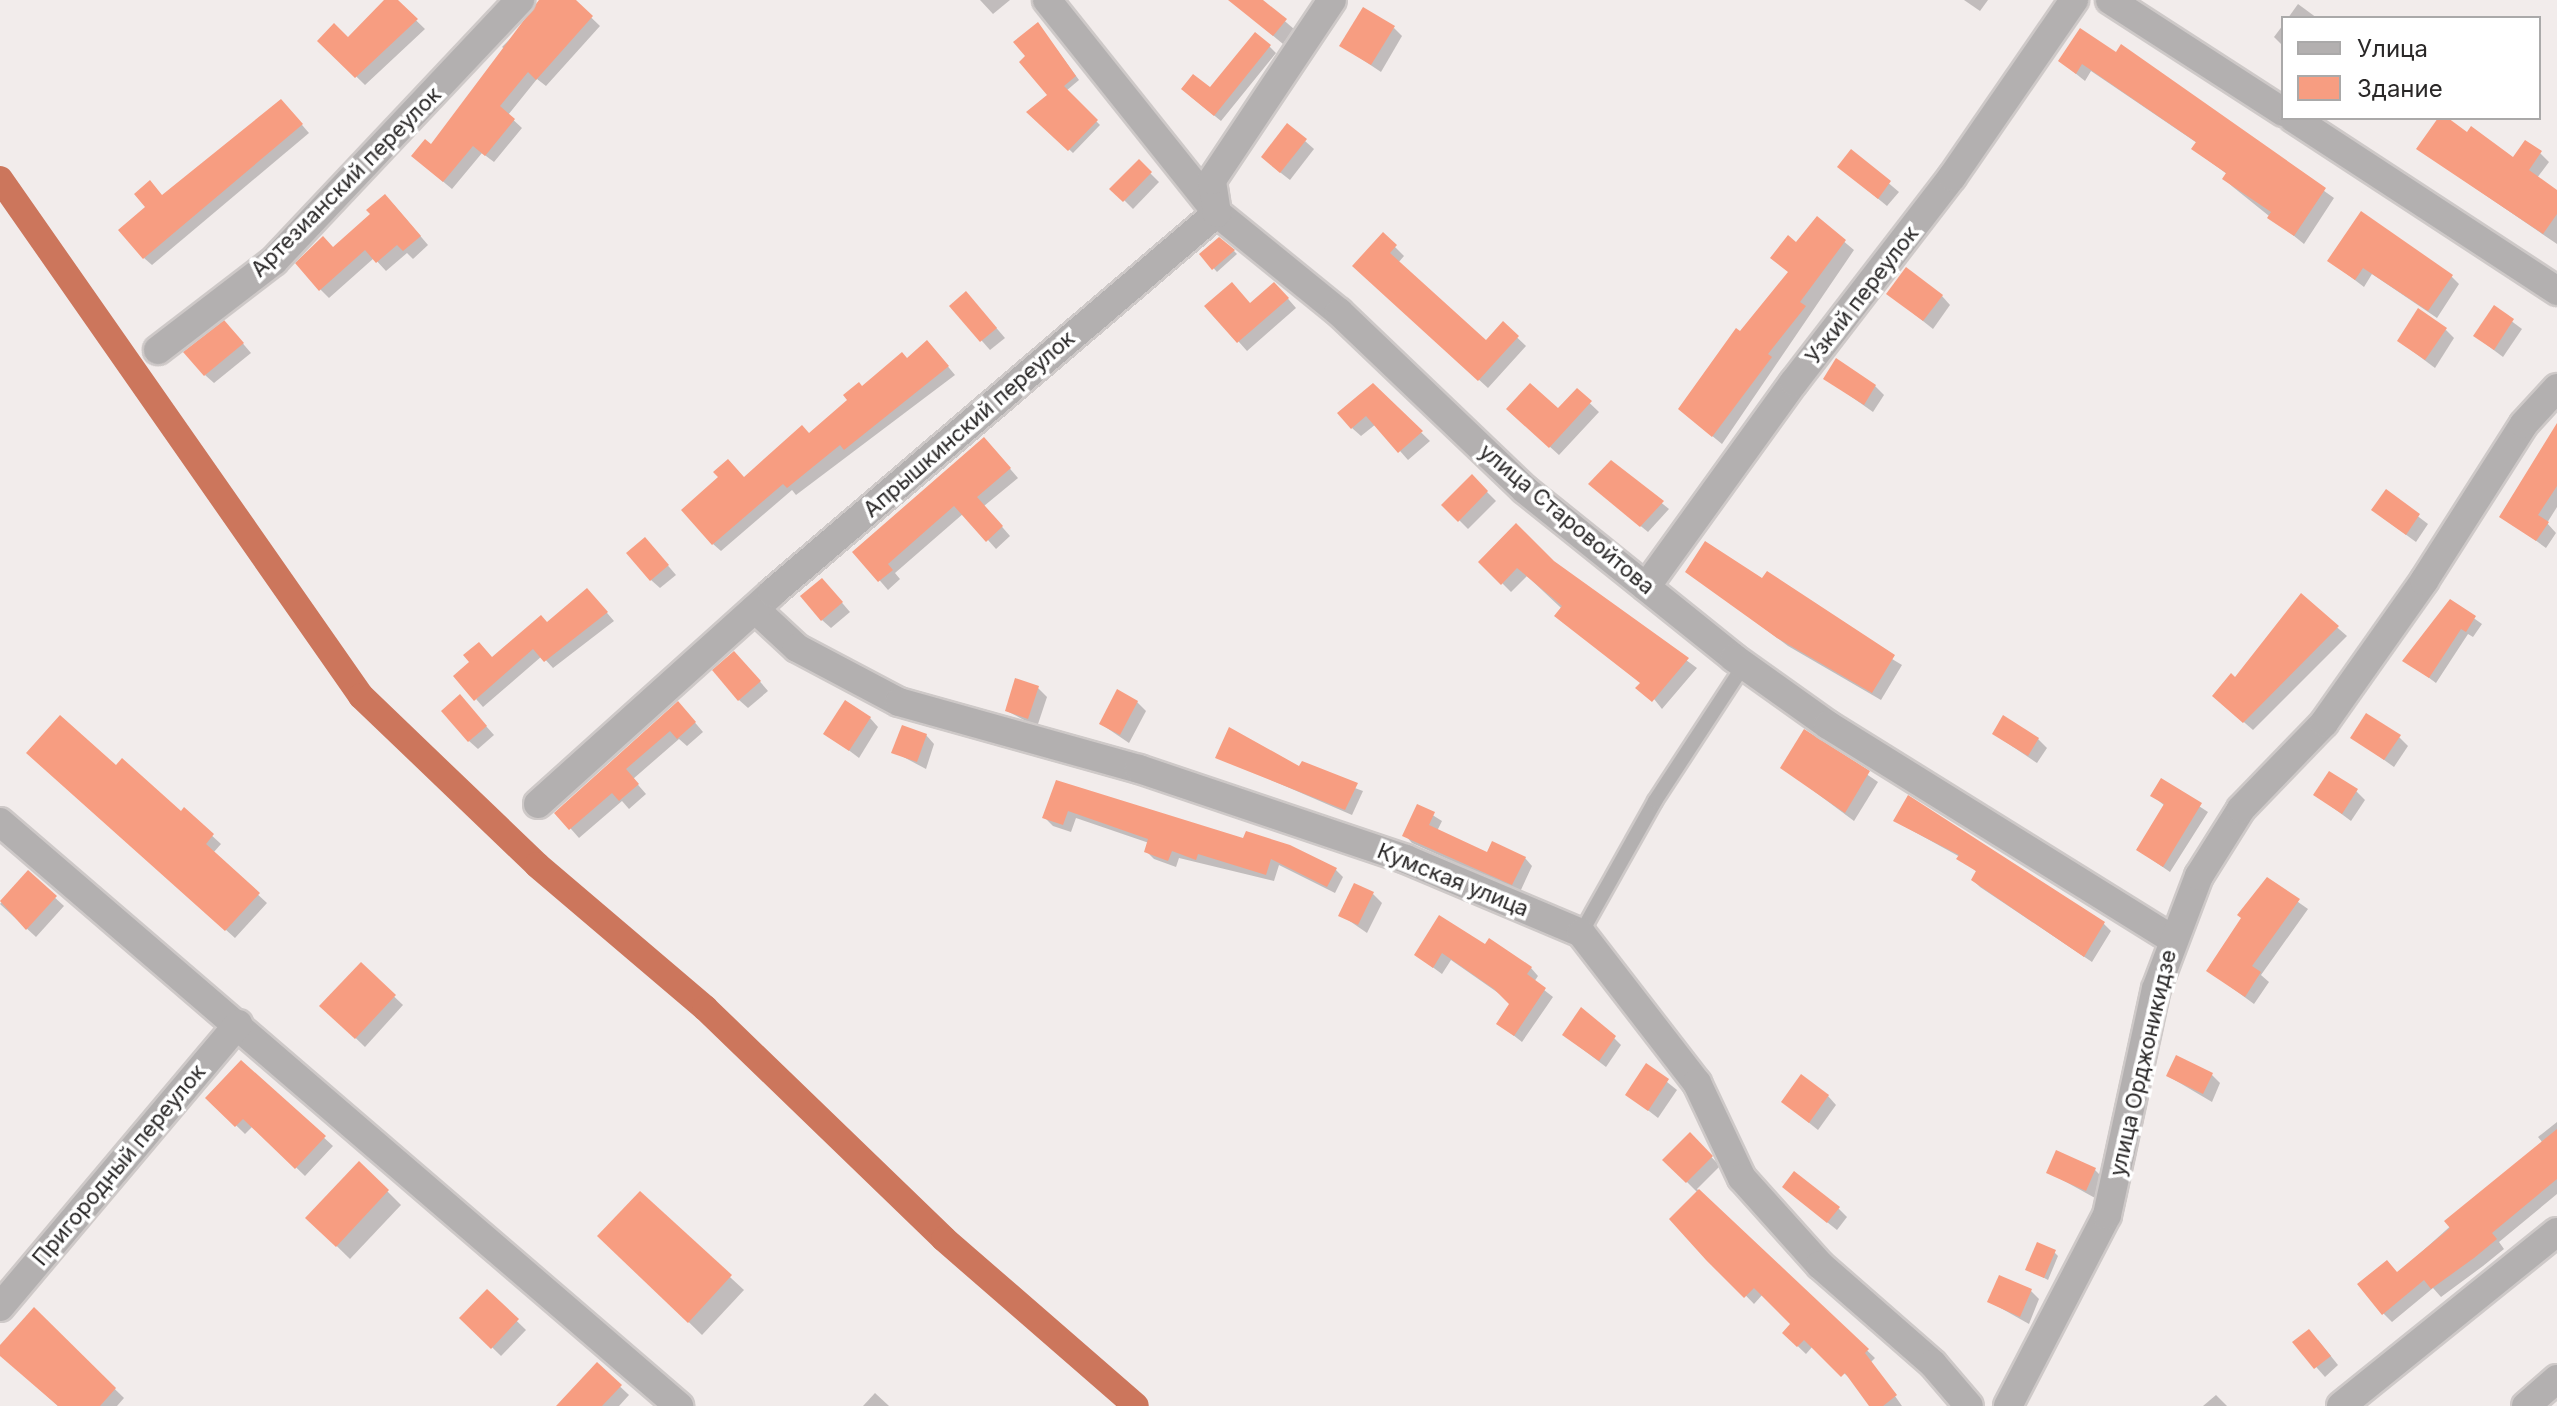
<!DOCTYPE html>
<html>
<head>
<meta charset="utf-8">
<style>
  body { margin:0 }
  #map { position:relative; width:2557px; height:1406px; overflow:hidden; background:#f2eceb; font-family:Inter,sans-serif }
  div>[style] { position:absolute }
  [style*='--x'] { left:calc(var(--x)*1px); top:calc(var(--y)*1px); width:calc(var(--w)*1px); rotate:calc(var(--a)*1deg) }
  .shadow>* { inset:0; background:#0003 }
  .canal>* { height:26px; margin:-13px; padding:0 13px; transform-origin:13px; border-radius:13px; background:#cc765c }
  .building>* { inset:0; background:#f79d81 }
  .roads { filter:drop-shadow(2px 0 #cec9c8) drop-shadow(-2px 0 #cec9c8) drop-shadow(0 2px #cec9c8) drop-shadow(0 -2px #cec9c8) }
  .lane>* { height:14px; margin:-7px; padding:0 7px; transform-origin:7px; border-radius:7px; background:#b3b0b0 }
  .street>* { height:28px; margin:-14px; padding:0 14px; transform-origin:14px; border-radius:14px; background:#b3b0b0 }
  span { translate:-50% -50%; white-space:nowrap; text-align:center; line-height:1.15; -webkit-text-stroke:7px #fff; paint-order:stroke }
  .street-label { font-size:22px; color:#2a2828 }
  .legend { position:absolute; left:2281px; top:16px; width:260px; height:104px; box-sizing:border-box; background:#fff; border:2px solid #aaa9a9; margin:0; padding:10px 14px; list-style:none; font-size:24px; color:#2a2828 }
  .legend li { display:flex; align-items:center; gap:16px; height:40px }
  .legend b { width:40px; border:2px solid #aaa9a9 }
</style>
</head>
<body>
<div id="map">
  <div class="shadow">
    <div style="clip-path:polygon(387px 0,395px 0,425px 29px,365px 85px,320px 41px,348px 40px)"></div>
    <div style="clip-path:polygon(549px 0,573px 0,600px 26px,546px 86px,537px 79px,508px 115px,522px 128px,494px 162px,482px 153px,452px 189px,422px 164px,506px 50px,502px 47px)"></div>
    <div style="clip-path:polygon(980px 0,1010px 0,993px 14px)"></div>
    <div style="clip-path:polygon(1253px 0,1260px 0,1294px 29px,1283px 44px,1253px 19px)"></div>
    <div style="clip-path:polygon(1964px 0,1988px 0,1980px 11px)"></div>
    <div style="clip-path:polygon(2298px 4px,2317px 18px,2288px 18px)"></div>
    <div style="clip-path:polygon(2283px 25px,2283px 46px,2274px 37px)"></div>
    <div style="clip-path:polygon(1041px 28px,1079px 80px,1066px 91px,1100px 125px,1073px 153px,1029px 112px,1050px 95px)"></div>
    <div style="clip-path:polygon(1394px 28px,1402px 36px,1381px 72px,1342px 46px)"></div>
    <div style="clip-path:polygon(1269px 46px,1276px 53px,1221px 121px,1190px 96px,1210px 90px)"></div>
    <div style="clip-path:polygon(2122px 47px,2334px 198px,2304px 244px,2233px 187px,2224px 179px,2227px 174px,2193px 149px,2197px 143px,2091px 71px,2085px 81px,2060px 61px,2117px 54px)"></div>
    <div style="clip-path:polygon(289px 110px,309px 133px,152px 265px,144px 258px,163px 197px)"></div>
    <div style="clip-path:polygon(2440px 118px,2514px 159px,2540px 153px,2549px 162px,2537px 178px,2557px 193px,2557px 244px,2418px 149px)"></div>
    <div style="clip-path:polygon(1305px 141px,1314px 149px,1290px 180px,1272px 166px)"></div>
    <div style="clip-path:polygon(1852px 152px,1899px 192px,1887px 206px,1849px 175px)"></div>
    <div style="clip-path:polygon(1139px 162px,1159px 182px,1133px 209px,1112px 188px)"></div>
    <div style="clip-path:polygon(394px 205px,428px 245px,413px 259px,407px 253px,386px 271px,374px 258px,329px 298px,320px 289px,333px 249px)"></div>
    <div style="clip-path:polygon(1817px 219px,1854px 250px,1722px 444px,1689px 417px,1789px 273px,1797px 244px)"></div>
    <div style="clip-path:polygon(1383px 235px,1404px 256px,1398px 263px,1486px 343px,1503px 324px,1526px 346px,1488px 388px,1363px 274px)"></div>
    <div style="clip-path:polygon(1234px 251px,1237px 254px,1217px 272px,1202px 255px)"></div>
    <div style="clip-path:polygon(2330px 261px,2451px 276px,2459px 284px,2437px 318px,2372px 274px,2364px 287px)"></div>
    <div style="clip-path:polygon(1283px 293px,1296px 308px,1247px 351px,1207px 306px,1251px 305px)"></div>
    <div style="clip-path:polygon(1889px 294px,1942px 296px,1950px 305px,1933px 329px)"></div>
    <div style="clip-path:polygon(974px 302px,1005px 338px,990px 350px,951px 306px)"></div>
    <div style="clip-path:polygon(2494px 308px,2522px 329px,2503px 357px,2475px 336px)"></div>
    <div style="clip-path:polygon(2446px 330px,2454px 338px,2435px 368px,2399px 341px)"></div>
    <div style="clip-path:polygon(233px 332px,251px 353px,214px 383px,205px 375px)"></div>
    <div style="clip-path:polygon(935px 351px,955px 375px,796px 495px,792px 490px,721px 551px,713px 544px,745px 480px,809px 435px,862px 388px,907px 360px)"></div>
    <div style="clip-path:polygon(1825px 378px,1875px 386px,1884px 395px,1873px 412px)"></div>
    <div style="clip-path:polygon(1372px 385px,1430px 441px,1408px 460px,1376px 424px,1361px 436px,1352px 428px)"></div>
    <div style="clip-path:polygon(1577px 391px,1599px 412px,1559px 455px,1518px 418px,1558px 411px)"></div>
    <div style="clip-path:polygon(2557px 445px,2557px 507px,2547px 523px,2556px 533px,2546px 548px,2502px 516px)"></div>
    <div style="clip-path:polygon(992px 448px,1018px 478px,984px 506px,1010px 536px,996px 549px,964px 513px,895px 573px,900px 579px,888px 590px,855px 552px)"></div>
    <div style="clip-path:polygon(1611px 462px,1669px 509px,1648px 532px,1598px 491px)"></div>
    <div style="clip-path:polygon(1472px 477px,1496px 501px,1468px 529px,1444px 505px)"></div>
    <div style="clip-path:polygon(2386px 492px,2428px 524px,2416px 542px,2383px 518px)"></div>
    <div style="clip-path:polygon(653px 548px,676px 575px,660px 588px,651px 580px)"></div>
    <div style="clip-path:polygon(1481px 562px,1553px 563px,1697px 668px,1662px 709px,1642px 684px,1527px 576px,1511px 592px)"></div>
    <div style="clip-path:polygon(1688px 572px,1763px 581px,1902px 665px,1881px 700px,1788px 646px)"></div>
    <div style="clip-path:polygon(830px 589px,850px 612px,831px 628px,822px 620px)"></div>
    <div style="clip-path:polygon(2301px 596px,2347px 636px,2253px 730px,2223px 704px)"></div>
    <div style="clip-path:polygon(595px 599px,614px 621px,553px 668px,542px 656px,483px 707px,476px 699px,548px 625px)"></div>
    <div style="clip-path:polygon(2451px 602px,2482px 624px,2473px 637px,2468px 634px,2436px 683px,2405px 660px)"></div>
    <div style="clip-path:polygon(743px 662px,768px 691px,748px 708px,739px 700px)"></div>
    <div style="clip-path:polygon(1038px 688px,1047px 697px,1037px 727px,1007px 711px)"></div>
    <div style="clip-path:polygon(1137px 702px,1146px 711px,1129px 743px,1101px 724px)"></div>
    <div style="clip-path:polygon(468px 706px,494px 735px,478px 749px,469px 741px)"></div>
    <div style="clip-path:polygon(686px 712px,703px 732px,687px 746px,679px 739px,633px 779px,646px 794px,629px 809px,622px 801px,579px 838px,557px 813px)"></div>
    <div style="clip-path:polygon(870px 718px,878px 727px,859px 758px,826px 733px)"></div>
    <div style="clip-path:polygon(1805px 732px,1878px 782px,1854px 821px,1783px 768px)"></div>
    <div style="clip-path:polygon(1994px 734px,2038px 739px,2047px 748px,2037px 763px)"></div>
    <div style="clip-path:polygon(926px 735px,934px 744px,926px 769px,894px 752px)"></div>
    <div style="clip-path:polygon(2352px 737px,2399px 737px,2408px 746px,2394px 767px)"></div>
    <div style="clip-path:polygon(1218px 757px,1300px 768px,1363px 791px,1352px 815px)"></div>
    <div style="clip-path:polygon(37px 761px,116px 768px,181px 814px,184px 810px,221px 844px,213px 853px,267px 903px,235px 938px)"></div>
    <div style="clip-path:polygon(2161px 781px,2208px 812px,2170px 872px,2138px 850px,2165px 806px,2153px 796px)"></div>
    <div style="clip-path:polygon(1057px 783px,1336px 870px,1343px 877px,1335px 893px,1279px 865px,1274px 881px,1179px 858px,1176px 867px,1154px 859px,1146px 851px,1149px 843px,1076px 818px,1071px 832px,1053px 826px,1045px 818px)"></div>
    <div style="clip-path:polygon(2356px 791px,2365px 800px,2351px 821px,2316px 795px)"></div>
    <div style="clip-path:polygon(1418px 806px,1442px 821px,1437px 831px,1488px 855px,1525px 858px,1532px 866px,1520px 892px,1412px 843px,1405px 835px)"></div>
    <div style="clip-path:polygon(1895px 821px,2104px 924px,2111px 931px,2092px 962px,1980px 887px,1973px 880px,1978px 873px,1960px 857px)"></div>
    <div style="clip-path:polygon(28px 873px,64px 906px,36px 937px,0 904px)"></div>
    <div style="clip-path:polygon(2267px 880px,2308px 909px,2261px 975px,2269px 982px,2254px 1004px,2209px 971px)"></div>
    <div style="clip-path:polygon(1373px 894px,1382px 903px,1367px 933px,1341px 915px)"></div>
    <div style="clip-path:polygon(1486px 947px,1531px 968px,1538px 976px,1534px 982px,1553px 997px,1522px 1042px,1499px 1024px,1512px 1004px,1504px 997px,1451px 960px,1442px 974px,1416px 955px)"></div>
    <div style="clip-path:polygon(361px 965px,403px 1005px,365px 1047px,322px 1006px)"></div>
    <div style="clip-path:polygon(1564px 1035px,1614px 1038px,1621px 1045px,1606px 1067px)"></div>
    <div style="clip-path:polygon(241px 1062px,333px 1146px,305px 1176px,253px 1126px,245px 1134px,208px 1098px)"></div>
    <div style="clip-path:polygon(1647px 1066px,1677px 1090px,1658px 1118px,1627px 1094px)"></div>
    <div style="clip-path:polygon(2212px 1075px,2220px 1083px,2212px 1102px,2168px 1076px)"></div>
    <div style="clip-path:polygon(1828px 1096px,1836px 1105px,1818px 1130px,1783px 1102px)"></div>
    <div style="clip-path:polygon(2557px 1122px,2557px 1194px,2499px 1242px,2504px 1249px,2483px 1266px,2441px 1297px,2433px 1288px,2392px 1322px,2383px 1313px,2397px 1274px,2543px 1143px,2538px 1137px)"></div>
    <div style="clip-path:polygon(1690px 1135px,1720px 1166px,1697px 1189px,1875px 1358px,1871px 1362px,1902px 1406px,1871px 1406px,1853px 1381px,1813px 1346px,1806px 1354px,1784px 1333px,1793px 1324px,1763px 1294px,1754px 1304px,1672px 1219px,1698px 1193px,1665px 1160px)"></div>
    <div style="clip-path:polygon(359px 1163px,401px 1205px,350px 1259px,308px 1218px)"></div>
    <div style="clip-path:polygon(2095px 1170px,2104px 1179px,2095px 1198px,2048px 1172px)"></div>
    <div style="clip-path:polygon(640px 1194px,744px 1290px,702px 1335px,600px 1236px)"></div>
    <div style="clip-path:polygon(1793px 1195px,1838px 1208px,1847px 1217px,1837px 1230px)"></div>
    <div style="clip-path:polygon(2054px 1252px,2058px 1256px,2048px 1280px,2027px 1269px)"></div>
    <div style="clip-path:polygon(2031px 1291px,2039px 1299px,2029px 1324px,1990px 1302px)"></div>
    <div style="clip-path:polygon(487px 1292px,526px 1330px,501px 1356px,462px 1318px)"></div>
    <div style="clip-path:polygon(34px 1310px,124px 1398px,117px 1406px,58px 1406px,0 1354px)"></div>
    <div style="clip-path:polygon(2318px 1340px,2338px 1365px,2325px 1377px,2295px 1343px)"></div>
    <div style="clip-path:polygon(597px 1365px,629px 1395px,619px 1406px,570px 1406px)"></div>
    <div style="clip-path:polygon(875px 1393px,889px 1406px,863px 1406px)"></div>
    <div style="clip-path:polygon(2216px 1395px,2227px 1406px,2203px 1406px)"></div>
  </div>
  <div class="canal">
    <div style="--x:0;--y:179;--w:631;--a:55.07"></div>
    <div style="--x:361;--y:696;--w:244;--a:43.8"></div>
    <div style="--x:537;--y:865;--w:221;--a:40.4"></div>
    <div style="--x:705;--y:1008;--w:332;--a:44"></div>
    <div style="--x:944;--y:1239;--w:254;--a:41"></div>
  </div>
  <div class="building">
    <div style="clip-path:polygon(384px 0,398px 0,418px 19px,355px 78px,317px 41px,334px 23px,348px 37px)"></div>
    <div style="clip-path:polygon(539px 0,576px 0,593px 16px,536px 80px,528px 72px,500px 106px,515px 119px,485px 156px,473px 146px,443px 182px,411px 156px,425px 139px,431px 144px)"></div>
    <div style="clip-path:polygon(1228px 0,1263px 0,1287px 19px,1273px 36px)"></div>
    <div style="clip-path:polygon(1363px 7px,1395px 26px,1371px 65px,1339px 46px)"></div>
    <div style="clip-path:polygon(1038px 22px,1076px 76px,1064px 86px,1098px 120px,1068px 151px,1026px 112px,1047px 95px,1019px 62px,1025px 56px,1013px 42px)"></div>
    <div style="clip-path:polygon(2080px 28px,2116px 52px,2121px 44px,2326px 188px,2294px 236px,2267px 218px,2271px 212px,2222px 179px,2226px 173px,2191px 149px,2196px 142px,2082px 64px,2076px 74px,2058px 61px)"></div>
    <div style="clip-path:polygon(1255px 32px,1271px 45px,1214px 116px,1181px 89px,1193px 74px,1210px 87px)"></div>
    <div style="clip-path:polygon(281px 99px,303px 124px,143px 259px,118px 230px,145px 207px,134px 194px,150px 180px,162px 195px)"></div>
    <div style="clip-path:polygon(2438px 118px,2448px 118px,2467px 132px,2471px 126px,2513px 157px,2525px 140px,2542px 151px,2529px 170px,2557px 190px,2557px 214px,2543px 234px,2416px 149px)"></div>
    <div style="clip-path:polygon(1287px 123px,1307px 139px,1280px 173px,1261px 157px)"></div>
    <div style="clip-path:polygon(1851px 149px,1891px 181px,1878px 199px,1837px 167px)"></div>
    <div style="clip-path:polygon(1139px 159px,1152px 172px,1123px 202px,1109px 189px)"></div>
    <div style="clip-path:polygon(385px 194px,421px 236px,403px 251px,397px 245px,376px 263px,365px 250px,319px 291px,295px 263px,323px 236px,333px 247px,370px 214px,366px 210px)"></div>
    <div style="clip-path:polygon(2361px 211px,2453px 275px,2428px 311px,2363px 268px,2355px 280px,2327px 261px)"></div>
    <div style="clip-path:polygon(1817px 216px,1846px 240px,1800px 302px,1806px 306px,1768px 354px,1772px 357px,1712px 437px,1678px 409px,1736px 328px,1740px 331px,1788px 272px,1770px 258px,1788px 235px,1796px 242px)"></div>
    <div style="clip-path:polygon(1383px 232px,1397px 245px,1390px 253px,1486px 340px,1503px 321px,1519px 336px,1478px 381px,1352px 266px)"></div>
    <div style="clip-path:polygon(1219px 237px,1235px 250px,1212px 270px,1199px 254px)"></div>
    <div style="clip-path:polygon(1906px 267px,1943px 295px,1923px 321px,1886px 294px)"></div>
    <div style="clip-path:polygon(1232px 282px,1250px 303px,1274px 282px,1289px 298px,1237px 343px,1204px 306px)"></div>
    <div style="clip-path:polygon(966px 291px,997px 328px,980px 342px,949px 306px)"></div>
    <div style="clip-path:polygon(2494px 305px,2514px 319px,2494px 350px,2473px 336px)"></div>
    <div style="clip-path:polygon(2418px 308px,2447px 328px,2425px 360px,2397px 341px)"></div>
    <div style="clip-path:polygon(224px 320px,244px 343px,204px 376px,183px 352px)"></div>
    <div style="clip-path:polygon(927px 340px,949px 366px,844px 450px,840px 445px,787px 488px,783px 484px,712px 545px,681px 510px,718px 477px,713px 472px,728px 459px,744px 477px,802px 425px,809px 433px,847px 400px,843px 395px,859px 382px,862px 386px,902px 352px,907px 358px)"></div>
    <div style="clip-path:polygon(1836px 358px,1876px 385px,1864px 405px,1823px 379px)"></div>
    <div style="clip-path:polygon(1373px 383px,1423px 431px,1398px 453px,1366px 416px,1351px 429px,1337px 413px)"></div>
    <div style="clip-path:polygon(1530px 383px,1558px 408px,1577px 388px,1592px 401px,1549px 448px,1506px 409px)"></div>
    <div style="clip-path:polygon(2557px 423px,2557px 486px,2538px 515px,2549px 522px,2536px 541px,2499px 517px)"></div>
    <div style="clip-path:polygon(984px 437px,1011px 468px,977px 497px,1003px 526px,986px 542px,954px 506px,888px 564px,893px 570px,878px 582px,852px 552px)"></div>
    <div style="clip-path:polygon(1611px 460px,1664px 501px,1640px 527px,1588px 484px)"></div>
    <div style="clip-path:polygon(1472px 474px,1488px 491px,1458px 522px,1441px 505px)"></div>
    <div style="clip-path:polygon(2386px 489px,2420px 514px,2406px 535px,2371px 510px)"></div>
    <div style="clip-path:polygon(1516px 523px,1554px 561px,1689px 658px,1652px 702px,1635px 688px,1640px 683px,1554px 616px,1562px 606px,1517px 568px,1501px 585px,1478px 562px)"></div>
    <div style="clip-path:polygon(645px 537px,669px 565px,650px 581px,626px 553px)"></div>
    <div style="clip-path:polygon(1705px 541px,1762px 578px,1767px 571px,1895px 655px,1872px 693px,1777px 638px,1685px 572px)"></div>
    <div style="clip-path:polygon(822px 578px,843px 602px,821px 621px,800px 596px)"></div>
    <div style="clip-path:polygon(587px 588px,608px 612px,544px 662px,533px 649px,474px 701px,453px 676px,469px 662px,463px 655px,479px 642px,492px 657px,541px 615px,547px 622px)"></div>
    <div style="clip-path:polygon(2301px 593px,2339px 626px,2243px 723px,2212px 696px,2231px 673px,2235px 677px)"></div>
    <div style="clip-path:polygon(2450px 599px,2476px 616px,2466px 632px,2461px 629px,2429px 678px,2402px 661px)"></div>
    <div style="clip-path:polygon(734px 651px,761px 681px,738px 701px,712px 670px)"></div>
    <div style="clip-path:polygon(1015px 678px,1039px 686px,1028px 719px,1005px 711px)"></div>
    <div style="clip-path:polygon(1117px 689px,1138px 701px,1120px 735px,1099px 724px)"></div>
    <div style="clip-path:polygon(460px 694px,487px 726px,468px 742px,441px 711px)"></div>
    <div style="clip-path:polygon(845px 700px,871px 717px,849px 751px,823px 734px)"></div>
    <div style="clip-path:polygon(678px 701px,696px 722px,677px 739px,670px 731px,626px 769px,639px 784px,619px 801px,612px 793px,569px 830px,554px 813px)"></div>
    <div style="clip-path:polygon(2366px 713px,2401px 735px,2384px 760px,2350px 738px)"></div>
    <div style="clip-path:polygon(60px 715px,116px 765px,122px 758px,181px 811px,184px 807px,214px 834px,206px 844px,260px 893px,225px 931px,26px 753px)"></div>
    <div style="clip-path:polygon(2003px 715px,2039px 738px,2028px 756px,1992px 734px)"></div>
    <div style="clip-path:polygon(902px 725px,927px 734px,917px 762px,891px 753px)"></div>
    <div style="clip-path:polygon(1229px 727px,1299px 766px,1302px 761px,1358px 783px,1345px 810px,1215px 758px)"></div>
    <div style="clip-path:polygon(1804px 729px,1870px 771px,1845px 813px,1780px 768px)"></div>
    <div style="clip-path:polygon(2329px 771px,2358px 789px,2342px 814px,2313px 795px)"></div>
    <div style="clip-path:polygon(2161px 778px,2202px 803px,2163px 867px,2136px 850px,2164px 804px,2150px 796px)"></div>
    <div style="clip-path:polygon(1056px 780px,1243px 838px,1246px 831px,1290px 845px,1337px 868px,1327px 887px,1271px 859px,1266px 875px,1198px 854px,1196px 860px,1172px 851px,1168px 861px,1144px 852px,1148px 839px,1068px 811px,1063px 825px,1042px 818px)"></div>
    <div style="clip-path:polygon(1908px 795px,2105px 922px,2084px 957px,1971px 880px,1976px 871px,1956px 859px,1959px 855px,1893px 821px)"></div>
    <div style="clip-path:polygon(1417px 804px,1435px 812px,1429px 825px,1487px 852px,1492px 841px,1526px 857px,1512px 885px,1402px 836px)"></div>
    <div style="clip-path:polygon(28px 870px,57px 896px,26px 930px,0 901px)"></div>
    <div style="clip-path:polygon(2267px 877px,2300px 899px,2252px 966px,2261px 972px,2245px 997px,2206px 971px,2241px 918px,2237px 915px)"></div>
    <div style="clip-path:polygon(1354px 883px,1374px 892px,1358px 925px,1338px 916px)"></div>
    <div style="clip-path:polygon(1439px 915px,1485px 944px,1489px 938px,1532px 967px,1527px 974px,1546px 988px,1514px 1036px,1496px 1024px,1509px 1004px,1494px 989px,1442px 953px,1433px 968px,1414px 955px)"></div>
    <div style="clip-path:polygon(361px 962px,396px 995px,355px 1039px,319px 1006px)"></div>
    <div style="clip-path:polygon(1581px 1007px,1616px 1036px,1599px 1061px,1562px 1035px)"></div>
    <div style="clip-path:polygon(2176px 1055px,2213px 1073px,2203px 1094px,2166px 1076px)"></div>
    <div style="clip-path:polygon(241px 1060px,326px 1136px,295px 1169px,243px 1119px,235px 1127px,205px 1098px)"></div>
    <div style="clip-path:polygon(1646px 1063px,1669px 1079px,1648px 1111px,1625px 1095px)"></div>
    <div style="clip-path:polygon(1801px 1074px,1829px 1095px,1809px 1123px,1781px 1102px)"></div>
    <div style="clip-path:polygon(2557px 1129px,2557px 1179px,2492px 1233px,2497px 1239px,2474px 1258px,2431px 1289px,2424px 1280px,2382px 1315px,2357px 1284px,2387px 1260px,2397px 1272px,2450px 1228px,2444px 1221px)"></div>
    <div style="clip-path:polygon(1690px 1132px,1713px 1156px,1686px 1183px,1662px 1160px)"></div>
    <div style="clip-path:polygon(2056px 1150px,2096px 1168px,2086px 1191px,2046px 1173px)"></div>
    <div style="clip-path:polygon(359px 1161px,389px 1190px,336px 1247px,305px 1218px)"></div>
    <div style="clip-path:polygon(1794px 1171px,1840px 1207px,1827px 1223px,1782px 1187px)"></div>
    <div style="clip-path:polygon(1699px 1189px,1869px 1349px,1865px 1353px,1897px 1395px,1883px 1406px,1869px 1406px,1845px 1373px,1841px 1377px,1804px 1340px,1797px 1347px,1782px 1333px,1790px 1324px,1754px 1288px,1744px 1298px,1706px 1260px,1669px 1219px)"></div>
    <div style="clip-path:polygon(640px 1191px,732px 1275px,688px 1323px,597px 1236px)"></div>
    <div style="clip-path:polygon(2037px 1242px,2056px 1250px,2044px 1278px,2025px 1270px)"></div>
    <div style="clip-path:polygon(1999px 1275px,2032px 1289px,2020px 1317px,1987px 1302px)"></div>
    <div style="clip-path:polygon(487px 1289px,519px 1319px,491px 1349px,459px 1318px)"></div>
    <div style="clip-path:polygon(34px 1307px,116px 1388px,100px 1406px,58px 1406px,0 1356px,0 1345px)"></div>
    <div style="clip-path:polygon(2309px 1329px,2331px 1356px,2314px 1369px,2292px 1342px)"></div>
    <div style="clip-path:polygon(597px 1362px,622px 1385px,602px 1406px,556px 1406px)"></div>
  </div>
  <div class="roads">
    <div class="lane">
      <div style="--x:1581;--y:933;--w:151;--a:-60.7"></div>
      <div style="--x:1655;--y:801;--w:163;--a:-56.8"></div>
    </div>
    <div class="street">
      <div style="--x:1047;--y:0;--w:273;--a:51.4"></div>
      <div style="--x:1217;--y:213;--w:157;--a:39.1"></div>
      <div style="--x:1339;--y:312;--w:256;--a:43.7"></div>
      <div style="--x:1524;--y:489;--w:270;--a:38.8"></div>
      <div style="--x:1734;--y:658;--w:115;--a:35.5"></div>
      <div style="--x:1828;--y:725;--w:405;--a:31.9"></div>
      <div style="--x:2110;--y:0;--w:206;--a:32.9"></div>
      <div style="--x:2293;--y:118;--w:316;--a:33.2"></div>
      <div style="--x:158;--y:350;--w:146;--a:-37.5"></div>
      <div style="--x:274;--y:261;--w:359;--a:-46.7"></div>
      <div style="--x:1646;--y:587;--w:253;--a:-54.2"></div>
      <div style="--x:1794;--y:382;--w:259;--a:-52.4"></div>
      <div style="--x:1952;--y:177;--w:215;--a:-55.4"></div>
      <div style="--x:755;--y:609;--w:57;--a:42.9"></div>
      <div style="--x:797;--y:648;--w:115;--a:27.9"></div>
      <div style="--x:899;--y:702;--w:249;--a:15.6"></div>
      <div style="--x:1139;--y:769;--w:282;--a:18.6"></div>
      <div style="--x:1406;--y:859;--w:190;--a:22.9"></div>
      <div style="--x:1581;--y:933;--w:190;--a:52.3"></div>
      <div style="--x:1697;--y:1083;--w:105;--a:64.7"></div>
      <div style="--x:1742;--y:1178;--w:117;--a:48.1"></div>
      <div style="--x:1820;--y:1265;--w:150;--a:41.2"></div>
      <div style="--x:1933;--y:1364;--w:55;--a:49.4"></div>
      <div style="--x:538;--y:804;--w:315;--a:-42"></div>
      <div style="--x:772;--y:593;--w:585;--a:-40.5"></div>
      <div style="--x:1217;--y:213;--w:33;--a:-99"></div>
      <div style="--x:1212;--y:180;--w:216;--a:-56.3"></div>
      <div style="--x:0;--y:822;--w:896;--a:40.7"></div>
      <div style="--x:0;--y:1307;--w:370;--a:-49.9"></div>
      <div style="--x:2008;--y:1406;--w:215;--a:-62.6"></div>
      <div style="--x:2107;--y:1215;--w:231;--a:-77.8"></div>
      <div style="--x:2156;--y:989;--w:121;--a:-69.2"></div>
      <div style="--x:2199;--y:876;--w:79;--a:-57.9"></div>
      <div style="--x:2241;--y:809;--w:120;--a:-46"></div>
      <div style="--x:2324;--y:723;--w:174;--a:-54.8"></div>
      <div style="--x:2424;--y:581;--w:186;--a:-57.5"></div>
      <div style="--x:2524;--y:424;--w:49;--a:-47.5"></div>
      <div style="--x:2341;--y:1406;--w:277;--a:-38.9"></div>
      <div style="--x:2526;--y:1406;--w:41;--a:-41.1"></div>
    </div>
  </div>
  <div class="street-label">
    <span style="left:346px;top:182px;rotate:-45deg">Артезианский переулок</span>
    <span style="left:1862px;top:295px;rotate:-52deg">Узкий переулок</span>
    <span style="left:969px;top:424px;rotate:-41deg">Апрышкинский переулок</span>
    <span style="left:1567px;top:519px;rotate:40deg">улица Старовойтова</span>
    <span style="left:1453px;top:880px;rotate:22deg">Кумская улица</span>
    <span style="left:2143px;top:1063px;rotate:-77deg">улица Орджоникидзе</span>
    <span style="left:119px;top:1165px;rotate:-50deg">Пригородный переулок</span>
  </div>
  <ul class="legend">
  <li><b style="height:10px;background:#b3b0b0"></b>Улица</li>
  <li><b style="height:22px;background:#f79d81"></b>Здание</li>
  </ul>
</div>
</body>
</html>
